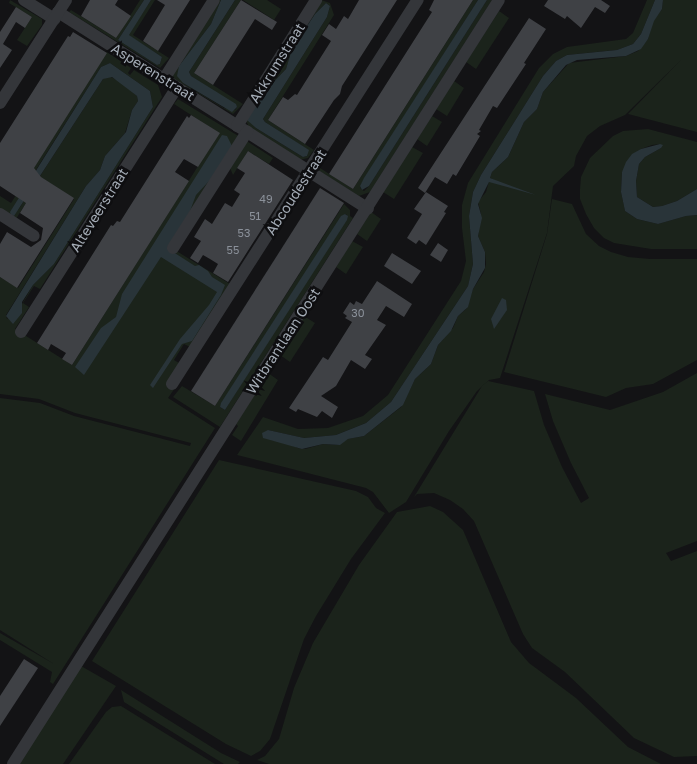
<!DOCTYPE html>
<html>
<head>
<meta charset="utf-8">
<style>
  body { margin:0 }
  #map { position:relative; width:697px; height:764px; overflow:hidden; background:#131315; font-family:"Golos Text",sans-serif }
  div>[style] { position:absolute }
  [style*='--x'] { left:calc(var(--x)*1px); top:calc(var(--y)*1px); width:calc(var(--w)*1px); rotate:calc(var(--a)*1deg) }
  .green>* { inset:0; background:#1b231b }
  .water>* { inset:0; background:#293439 }
  .building>* { inset:0; background:#3f4145 }
  .minor>* { height:12px; margin:-6px; padding:0 6px; transform-origin:6px; border-radius:6px; background:#34363a }
  span { translate:-50% -50%; white-space:nowrap; text-align:center; line-height:1.15; -webkit-text-stroke:5px #0e0e10; paint-order:stroke }
  .number-label { font-size:11px; color:#8b919a }
  .number-label span { -webkit-text-stroke-width:0 }
  .street-label { font-size:14px; color:#a4acb6 }
</style>
</head>
<body>
<div id="map">
  <div class="green">
    <div style="clip-path:polygon(10px 0,42px 19px,42px 25px,27px 46px,17px 40px,32px 17px,9px 3px)"></div>
    <div style="clip-path:polygon(140px 0,144px 0,118px 40px,157px 65px,160px 64px,162px 57px,128px 35px,151px 0,155px 0,133px 35px,169px 58px,160px 68px,69px 12px,71px 10px,116px 38px)"></div>
    <div style="clip-path:polygon(217px 0,221px 0,211px 24px,179px 66px,183px 83px,224px 108px,235px 110px,237px 107px,191px 76px,189px 72px,235px 0,241px 0,194px 73px,243px 104px,233px 114px,174px 79px,172px 75px)"></div>
    <div style="clip-path:polygon(243px 0,267px 0,281px 9px,274px 20px)"></div>
    <div style="clip-path:polygon(evenodd,321px 0,330px 3px,334px 15px,268px 120px,314px 150px,308px 158px,300px 160px,249px 128px,246px 120px,321px 0,326px 3px,330px 6px,327px 17px,263px 119px,265px 122px,308px 150px,307px 156px,303px 157px,256px 128px,248px 118px,263px 93px,286px 69px,294px 45px,315px 14px,326px 3px)"></div>
    <div style="clip-path:polygon(473px 0,478px 0,360px 186px,361px 189px,364px 191px,369px 186px,487px 0,492px 0,370px 192px,359px 196px,319px 171px,320px 168px,353px 189px)"></div>
    <div style="clip-path:polygon(647px 0,655px 0,641px 34px,633px 44px,617px 50px,567px 55px,556px 61px,543px 76px,481px 175px,473px 192px,469px 216px,473px 264px,468px 286px,391px 402px,366px 423px,336px 435px,304px 438px,268px 430px,271px 440px,284px 442px,298px 448px,305px 449px,323px 444px,337px 445px,348px 439px,364px 436px,401px 407px,415px 379px,431px 364px,438px 345px,453px 328px,458px 316px,466px 309px,473px 289px,484px 272px,486px 264px,485px 252px,478px 236px,481px 214px,478px 202px,486px 192px,489px 181px,498px 184px,498px 182px,490px 178px,492px 172px,508px 157px,524px 122px,537px 109px,543px 92px,569px 63px,626px 56px,638px 51px,648px 39px,653px 21px,662px 9px,663px 0,697px 0,697px 132px,628px 114px,682px 59px,625px 115px,600px 126px,587px 136px,576px 156px,574px 166px,553px 186px,547px 233px,500px 378px,489px 380px,477px 391px,449px 431px,406px 502px,389px 513px,373px 492px,366px 488px,237px 455px,263px 417px,298px 429px,328px 428px,363px 416px,388px 395px,461px 281px,466px 261px,462px 228px,462px 205px,468px 183px,539px 68px,553px 54px,567px 47px,626px 39px,633px 33px)"></div>
    <div style="clip-path:polygon(499px 11px,509px 18px,476px 69px,466px 62px)"></div>
    <div style="clip-path:polygon(evenodd,107px 52px,131px 68px,128px 73px,130px 75px,134px 70px,158px 85px,162px 97px,40px 289px,34px 286px,23px 303px,29px 307px,15px 329px,72px 365px,219px 133px,174px 104px,178px 99px,240px 137px,170px 247px,230px 284px,190px 347px,184px 344px,174px 360px,179px 363px,175px 388px,168px 398px,215px 428px,53px 684px,50px 682px,52px 672px,0 640px,0 633px,54px 664px,0 630px,0 398px,40px 403px,74px 416px,190px 446px,191px 443px,75px 413px,39px 399px,0 394px,0 277px,18px 288px,74px 199px,42px 178px,16px 219px,0 209px,0 196px,11px 203px,107px 52px,110px 63px,150px 91px,153px 107px,54px 264px,33px 285px,22px 304px,7px 319px,6px 315px,16px 299px,86px 186px,100px 170px,105px 156px,125px 133px,132px 110px,138px 101px,137px 96px,119px 81px,109px 76px,103px 79px,18px 210px,34px 173px,101px 67px,110px 63px)"></div>
    <div style="clip-path:polygon(454px 81px,464px 88px,447px 116px,436px 109px)"></div>
    <div style="clip-path:polygon(432px 116px,442px 122px,427px 146px,417px 139px)"></div>
    <div style="clip-path:polygon(648px 129px,697px 142px,697px 189px,677px 201px,662px 206px,653px 207px,637px 197px,636px 181px,639px 164px,645px 157px,661px 148px,660px 144px,652px 145px,641px 149px,622px 172px,621px 192px,625px 211px,637px 219px,658px 224px,686px 216px,697px 215px,697px 249px,651px 249px,614px 243px,604px 238px,594px 228px,586px 214px,580px 199px,580px 189px,581px 177px,590px 158px,613px 136px,623px 131px)"></div>
    <div style="clip-path:polygon(245px 140px,273px 158px,269px 164px,248px 151px,233px 175px,230px 168px)"></div>
    <div style="clip-path:polygon(412px 147px,423px 153px,394px 199px,383px 192px)"></div>
    <div style="clip-path:polygon(552px 199px,572px 204px,586px 234px,599px 246px,611px 252px,628px 257px,650px 259px,697px 259px,697px 360px,653px 384px,626px 388px,606px 397px,504px 372px,547px 234px)"></div>
    <div style="clip-path:polygon(evenodd,344px 204px,350px 210px,350px 216px,353px 218px,220px 427px,173px 397px,182px 386px,215px 406px,344px 204px,345px 214px,347px 215px,225px 410px,220px 407px,345px 214px)"></div>
    <div style="clip-path:polygon(371px 212px,381px 219px,367px 241px,357px 234px)"></div>
    <div style="clip-path:polygon(352px 241px,363px 247px,346px 274px,336px 267px)"></div>
    <div style="clip-path:polygon(304px 316px,315px 323px,290px 362px,280px 355px)"></div>
    <div style="clip-path:polygon(268px 373px,278px 380px,241px 441px,232px 435px,238px 426px,236px 424px)"></div>
    <div style="clip-path:polygon(697px 373px,697px 541px,666px 553px,671px 561px,697px 551px,697px 756px,674px 757px,634px 738px,565px 672px,532px 648px,523px 634px,474px 521px,463px 509px,450px 500px,434px 493px,417px 494px,414px 497px,482px 386px,488px 381px,534px 391px,544px 425px,562px 467px,581px 503px,589px 498px,571px 463px,553px 421px,545px 394px,610px 410px,663px 392px)"></div>
    <div style="clip-path:polygon(219px 460px,356px 491px,368px 497px,376px 508px,385px 513px,351px 559px,316px 616px,304px 639px,270px 739px,260px 751px,251px 756px,226px 744px,92px 661px)"></div>
    <div style="clip-path:polygon(430px 506px,443px 512px,463px 530px,511px 642px,529px 663px,576px 698px,628px 747px,661px 764px,269px 764px,257px 760px,265px 756px,279px 739px,294px 688px,313px 643px,359px 565px,397px 512px)"></div>
    <div style="clip-path:polygon(81px 666px,116px 686px,63px 764px,19px 764px)"></div>
    <div style="clip-path:polygon(121px 690px,221px 753px,240px 762px,238px 764px,224px 764px,124px 702px)"></div>
    <div style="clip-path:polygon(121px 706px,215px 764px,69px 764px,106px 712px,112px 707px)"></div>
  </div>
  <div class="water">
    <div style="clip-path:polygon(144px 0,151px 0,129px 35px,162px 57px,160px 64px,157px 65px,118px 40px)"></div>
    <div style="clip-path:polygon(221px 0,235px 0,189px 72px,191px 76px,236px 104px,237px 107px,232px 112px,183px 83px,177px 76px,179px 66px,211px 24px)"></div>
    <div style="clip-path:polygon(478px 0,487px 0,369px 186px,362px 190px,360px 186px,364px 178px)"></div>
    <div style="clip-path:polygon(655px 0,663px 0,662px 9px,654px 21px,648px 39px,641px 49px,626px 56px,577px 60px,566px 65px,543px 92px,537px 109px,524px 122px,508px 157px,492px 172px,490px 178px,536px 195px,489px 182px,478px 204px,482px 218px,478px 236px,485px 252px,485px 268px,473px 289px,468px 307px,458px 316px,451px 331px,438px 345px,431px 364px,415px 379px,403px 405px,364px 436px,348px 439px,340px 445px,323px 444px,302px 449px,263px 438px,262px 433px,268px 430px,304px 438px,336px 435px,366px 423px,391px 402px,468px 286px,473px 264px,469px 216px,473px 192px,481px 175px,543px 76px,556px 61px,567px 55px,617px 50px,633px 44px,641px 34px)"></div>
    <div style="clip-path:polygon(326px 3px,330px 6px,327px 17px,263px 119px,265px 122px,309px 150px,307px 156px,303px 157px,256px 128px,247px 120px,263px 93px,286px 69px,292px 49px,315px 14px)"></div>
    <div style="clip-path:polygon(110px 63px,150px 91px,153px 107px,54px 264px,33px 285px,22px 302px,22px 313px,13px 324px,6px 316px,86px 186px,100px 170px,105px 156px,126px 132px,132px 110px,138px 101px,137px 96px,112px 77px,103px 79px,14px 216px,11px 215px,10px 212px,101px 67px)"></div>
    <div style="clip-path:polygon(222px 135px,227px 136px,232px 146px,210px 180px,196px 195px,190px 211px,167px 248px,195px 266px,199px 265px,208px 271px,212px 277px,225px 285px,221px 295px,192px 341px,182px 344px,153px 388px,150px 385px,180px 339px,209px 305px,217px 292px,161px 257px,84px 375px,75px 367px,101px 328px,116px 317px,122px 294px)"></div>
    <div style="clip-path:polygon(660px 144px,663px 145px,661px 148px,645px 157px,639px 164px,636px 181px,637px 197px,653px 207px,662px 206px,677px 201px,697px 189px,697px 215px,686px 216px,658px 224px,637px 219px,625px 211px,621px 192px,622px 172px,626px 162px,632px 154px,641px 149px)"></div>
    <div style="clip-path:polygon(345px 214px,348px 216px,347px 220px,225px 410px,220px 407px,221px 403px,341px 216px)"></div>
    <div style="clip-path:polygon(502px 298px,506px 300px,507px 310px,494px 329px,491px 319px)"></div>
  </div>
  <div class="building">
    <div style="clip-path:polygon(90px 0,118px 0,115px 5px,131px 16px,116px 38px,81px 16px)"></div>
    <div style="clip-path:polygon(157px 0,190px 0,158px 51px,143px 41px,165px 5px)"></div>
    <div style="clip-path:polygon(241px 0,277px 22px,272px 30px,255px 19px,213px 85px,194px 73px)"></div>
    <div style="clip-path:polygon(359px 0,397px 0,342px 86px,340px 94px,334px 100px,305px 144px,268px 120px,283px 97px,288px 100px,295px 94px,297px 95px,331px 41px,322px 35px,329px 24px,336px 29px,344px 16px,348px 19px)"></div>
    <div style="clip-path:polygon(434px 0,473px 0,353px 189px,329px 174px,432px 12px,429px 10px)"></div>
    <div style="clip-path:polygon(548px 0,601px 0,610px 6px,605px 13px,595px 7px,581px 28px,567px 16px,565px 19px,544px 6px)"></div>
    <div style="clip-path:polygon(16px 7px,32px 17px,25px 28px,16px 22px,3px 44px,12px 50px,0 68px,0 32px)"></div>
    <div style="clip-path:polygon(529px 18px,546px 29px,524px 63px,526px 64px,497px 108px,493px 106px,479px 130px,481px 131px,477px 134px,480px 136px,456px 176px,453px 174px,447px 184px,435px 177px,425px 193px,418px 188px)"></div>
    <div style="clip-path:polygon(73px 32px,107px 53px,34px 168px,41px 177px,74px 198px,17px 288px,0 277px,0 244px,7px 232px,31px 247px,41px 240px,43px 228px,20px 213px,26px 203px,0 186px,0 143px,68px 36px,70px 37px)"></div>
    <div style="clip-path:polygon(191px 115px,220px 133px,198px 167px,184px 159px,175px 172px,189px 181px,72px 365px,62px 359px,66px 353px,51px 344px,48px 350px,37px 343px,111px 225px,113px 226px,117px 221px,120px 222px,187px 116px,189px 118px)"></div>
    <div style="clip-path:polygon(248px 151px,293px 180px,228px 282px,213px 273px,218px 264px,210px 259px,203px 255px,198px 263px,190px 258px,201px 241px,194px 237px,205px 219px,212px 224px,225px 203px,232px 207px,240px 194px,234px 190px,245px 173px,237px 168px)"></div>
    <div style="clip-path:polygon(320px 188px,344px 203px,215px 406px,191px 391px)"></div>
    <div style="clip-path:polygon(426px 192px,448px 206px,444px 212px,446px 213px,426px 245px,419px 240px,416px 244px,407px 238px,422px 214px,414px 209px)"></div>
    <div style="clip-path:polygon(438px 243px,448px 250px,441px 262px,430px 255px)"></div>
    <div style="clip-path:polygon(392px 253px,421px 271px,412px 284px,384px 266px)"></div>
    <div style="clip-path:polygon(377px 281px,412px 304px,404px 317px,386px 306px,377px 320px,386px 325px,365px 355px,372px 359px,365px 369px,351px 360px,336px 386px,321px 396px,338px 407px,332px 418px,322px 411px,317px 417px,298px 409px,296px 412px,289px 408px,323px 357px,328px 360px,352px 322px,345px 318px,347px 316px,343px 313px,350px 302px,354px 305px,356px 301px,362px 304px)"></div>
    <div style="clip-path:polygon(24px 659px,38px 668px,0 726px,0 696px)"></div>
  </div>
  <div class="minor">
    <div style="--x:24;--y:0;--w:36;--a:32"></div>
    <div style="--x:58;--y:12;--w:367;--a:32.4"></div>
    <div style="--x:164;--y:79;--w:93;--a:-57.7"></div>
    <div style="--x:0;--y:103;--w:122;--a:-57.3"></div>
    <div style="--x:237;--y:126;--w:149;--a:-57.9"></div>
    <div style="--x:0;--y:214;--w:40;--a:32.9"></div>
    <div style="--x:173;--y:248;--w:138;--a:-57.5"></div>
    <div style="--x:21;--y:332;--w:290;--a:-57.5"></div>
    <div style="--x:172;--y:384;--w:456;--a:-57.4"></div>
    <div style="--x:13;--y:764;--w:905;--a:-57.54"></div>
  </div>
  <div class="number-label">
    <span style="left:266px;top:199px">49</span>
    <span style="left:255px;top:216px">51</span>
    <span style="left:244px;top:233px">53</span>
    <span style="left:233px;top:250px">55</span>
    <span style="left:358px;top:313px">30</span>
  </div>
  <div class="street-label">
    <span style="left:277px;top:63px;rotate:-58deg">Akkrumstraat</span>
    <span style="left:153px;top:72px;rotate:32deg">Asperenstraat</span>
    <span style="left:296px;top:192px;rotate:-57deg">Abcoudestraat</span>
    <span style="left:99px;top:210px;rotate:-58deg">Alteveerstraat</span>
    <span style="left:283px;top:341px;rotate:-57deg">Witbrantlaan Oost</span>
  </div>
</div>
</body>
</html>
